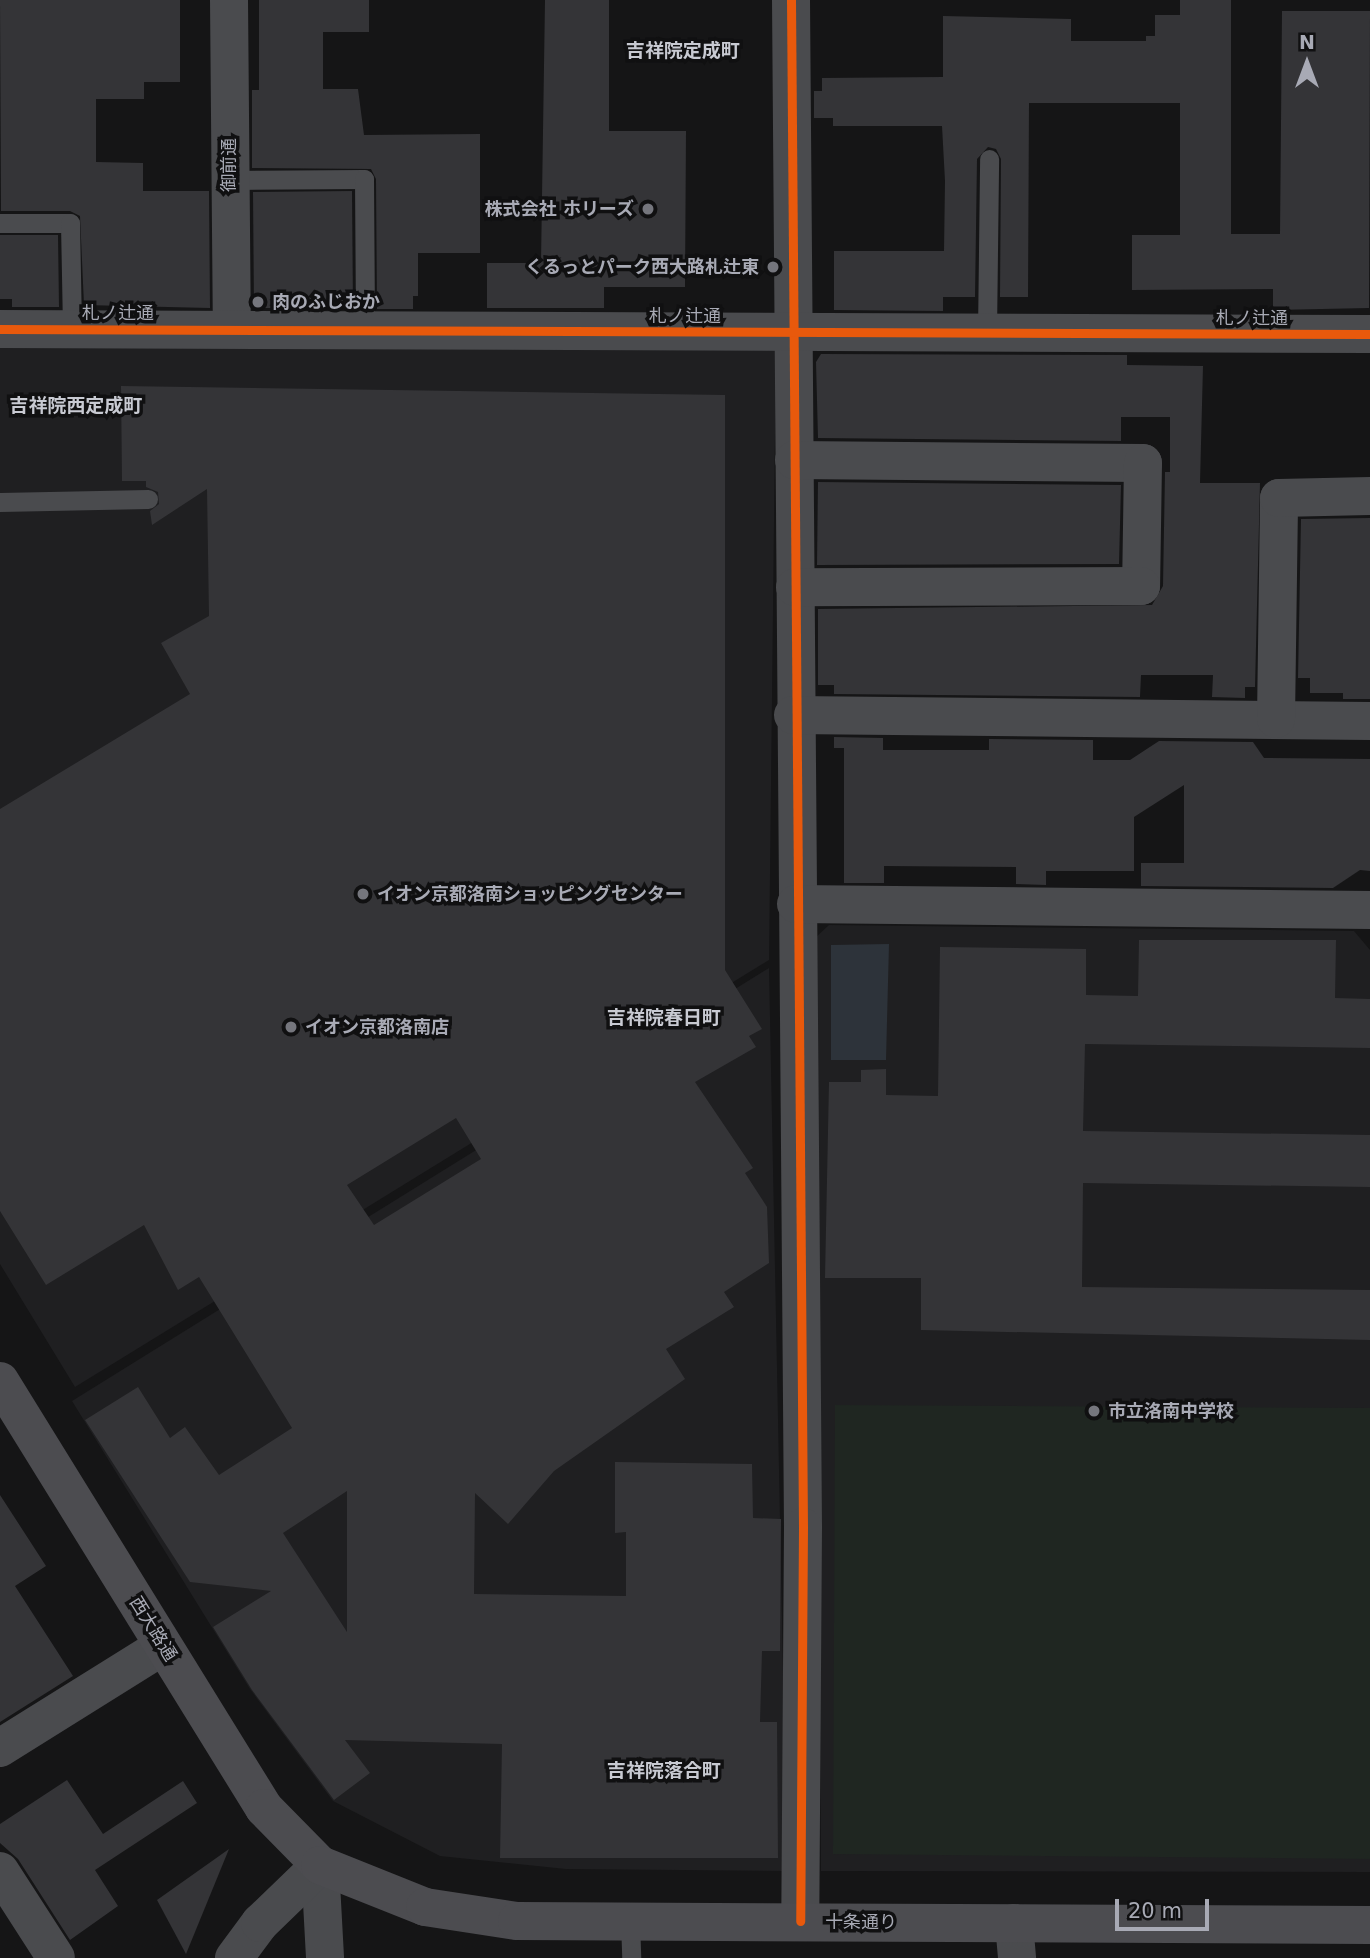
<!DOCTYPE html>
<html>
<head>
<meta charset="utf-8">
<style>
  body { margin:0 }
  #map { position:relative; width:1370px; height:1958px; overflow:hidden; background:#151516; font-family:"DejaVu Sans","Noto Sans JP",sans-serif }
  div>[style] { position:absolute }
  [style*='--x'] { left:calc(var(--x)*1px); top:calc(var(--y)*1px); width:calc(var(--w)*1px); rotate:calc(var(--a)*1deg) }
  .built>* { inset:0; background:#1f1f21 }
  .green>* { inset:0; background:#1f2621 }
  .water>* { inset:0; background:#2d333a }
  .building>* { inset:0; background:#343437 }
  .service>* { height:19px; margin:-9.5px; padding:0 9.5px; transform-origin:9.5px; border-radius:9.5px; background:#4a4b4e }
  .minor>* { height:38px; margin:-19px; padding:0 19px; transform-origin:19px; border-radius:19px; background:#4a4b4e }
  .tertiary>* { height:38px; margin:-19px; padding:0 19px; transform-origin:19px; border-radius:19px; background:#4a4b4e }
  .primary>* { height:38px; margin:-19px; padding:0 19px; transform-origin:19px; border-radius:19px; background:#4c4c50 }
  .cycleway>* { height:9px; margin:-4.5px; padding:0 4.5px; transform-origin:4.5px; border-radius:4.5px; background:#e8590c }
  .dots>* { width:19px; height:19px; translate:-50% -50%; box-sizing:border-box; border:4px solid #101011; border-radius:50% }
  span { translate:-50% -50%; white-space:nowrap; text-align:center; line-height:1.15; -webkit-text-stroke:7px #101011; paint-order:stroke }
  .street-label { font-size:18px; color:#a8aab5 }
  .poi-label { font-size:18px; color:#a8aab5; font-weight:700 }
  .right { translate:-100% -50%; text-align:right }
  .left { translate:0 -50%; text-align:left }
  .neighbourhood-label { font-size:19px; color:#c8cad2; font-weight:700 }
  .north { position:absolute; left:1272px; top:28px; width:70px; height:70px; -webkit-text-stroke:5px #101011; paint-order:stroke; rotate:0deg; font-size:19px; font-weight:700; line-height:28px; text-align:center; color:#a8aab5 }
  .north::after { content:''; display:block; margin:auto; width:24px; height:32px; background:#a8aab5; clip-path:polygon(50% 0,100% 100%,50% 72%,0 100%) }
  .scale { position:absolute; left:1115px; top:1899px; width:94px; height:32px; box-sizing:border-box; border:4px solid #a8aab5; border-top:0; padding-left:9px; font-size:21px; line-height:24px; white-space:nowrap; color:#a8aab5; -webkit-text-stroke:5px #101011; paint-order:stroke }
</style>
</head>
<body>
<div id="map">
  <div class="built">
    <div style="clip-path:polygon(0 344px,776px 344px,769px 960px,75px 1387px,0 1264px)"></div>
    <div style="clip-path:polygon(829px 925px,1354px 931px,1370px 950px,1370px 1872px,821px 1871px,815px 938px)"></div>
    <div style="clip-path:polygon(769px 968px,787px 1871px,566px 1869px,440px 1856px,333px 1801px,250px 1689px,72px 1401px)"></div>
  </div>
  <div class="green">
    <div style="clip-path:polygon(835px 1405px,1370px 1408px,1370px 1859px,833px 1854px)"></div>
  </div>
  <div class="water">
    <div style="clip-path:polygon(889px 944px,886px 1060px,831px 1060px,831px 945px)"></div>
  </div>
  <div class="building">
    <div style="clip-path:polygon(0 0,180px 0,180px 82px,144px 82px,144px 99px,96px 99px,96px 162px,143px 163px,143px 191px,209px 191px,210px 308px,84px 305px,80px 216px,70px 211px,1px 211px)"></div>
    <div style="clip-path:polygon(259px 0,369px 0,369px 32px,323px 32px,323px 89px,358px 89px,364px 135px,480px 134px,480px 253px,418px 253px,418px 296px,413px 296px,413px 309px,377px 309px,376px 179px,371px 169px,252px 168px,252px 90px,259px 90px)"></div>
    <div style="clip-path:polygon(545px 0,609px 0,609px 131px,686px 131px,685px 287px,604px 287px,604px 308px,487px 308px,487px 263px,541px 263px)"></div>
    <div style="clip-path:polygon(1180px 0,1231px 0,1231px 234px,1280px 234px,1282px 11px,1370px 11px,1369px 308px,1273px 310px,1273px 289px,1132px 290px,1132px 235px,1180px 235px,1180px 103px,1029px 103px,1028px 297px,1000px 297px,1001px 159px,996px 149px,988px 147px,977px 159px,975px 297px,943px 297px,943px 311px,834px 310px,834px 251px,944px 251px,945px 181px,942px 126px,833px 126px,833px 118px,814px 118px,814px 91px,822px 91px,822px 78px,943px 77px,943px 16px,1071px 19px,1071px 41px,1146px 41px,1146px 36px,1155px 36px,1155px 15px,1180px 15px)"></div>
    <div style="clip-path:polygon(352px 191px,353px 308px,254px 308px,253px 192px)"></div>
    <div style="clip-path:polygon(0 235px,58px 235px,59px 307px,12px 307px,12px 299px,0 299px)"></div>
    <div style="clip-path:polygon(821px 354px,1127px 355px,1127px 365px,1203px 366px,1200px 483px,1260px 483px,1255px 687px,1245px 687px,1245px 698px,1212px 697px,1213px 675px,1141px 675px,1140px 697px,834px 694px,834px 685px,818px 685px,818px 609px,1152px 605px,1163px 586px,1165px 472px,1170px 472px,1170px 417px,1121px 417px,1121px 441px,818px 438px,816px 362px)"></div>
    <div style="clip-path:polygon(evenodd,121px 386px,725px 395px,725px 970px,762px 1029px,749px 1036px,756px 1047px,695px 1082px,753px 1168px,745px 1173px,767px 1207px,769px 1263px,724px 1292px,734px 1307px,666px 1349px,685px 1379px,554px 1471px,508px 1524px,475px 1493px,474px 1594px,626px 1596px,626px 1532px,615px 1533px,615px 1462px,752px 1464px,753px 1518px,781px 1519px,780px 1651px,762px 1651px,760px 1722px,777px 1722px,778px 1858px,500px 1858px,502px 1744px,345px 1740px,370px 1773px,334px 1800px,252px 1690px,213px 1627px,271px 1591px,190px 1582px,85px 1420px,138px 1387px,170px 1438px,185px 1427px,219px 1475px,292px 1428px,199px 1277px,178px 1290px,144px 1225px,46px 1285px,0 1211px,0 809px,190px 694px,161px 643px,209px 616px,207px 489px,152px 525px,150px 511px,159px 504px,158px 492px,146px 487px,146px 481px,122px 481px,121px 386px,456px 1118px,481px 1159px,374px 1225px,347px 1185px,456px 1118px,121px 386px,347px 1491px,347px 1632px,283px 1533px,347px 1491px)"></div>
    <div style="clip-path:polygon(818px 482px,1121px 485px,1119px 564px,817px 565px)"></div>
    <div style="clip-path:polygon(1370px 518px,1370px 699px,1343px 699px,1343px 693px,1310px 693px,1310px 678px,1298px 678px,1301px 519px)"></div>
    <div style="clip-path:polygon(834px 737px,883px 738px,883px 750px,989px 750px,989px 739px,1093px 740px,1093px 760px,1130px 760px,1159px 741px,1253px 742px,1264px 758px,1370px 759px,1370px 871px,1360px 870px,1333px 888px,1141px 886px,1141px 863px,1184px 863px,1184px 785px,1134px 817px,1134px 871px,1046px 871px,1046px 885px,1016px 884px,1016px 867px,884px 866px,884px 883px,844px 883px,844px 748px,834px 748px)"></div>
    <div style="clip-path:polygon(1139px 940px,1336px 940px,1335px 998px,1370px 999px,1370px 1048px,1085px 1044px,1083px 1131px,1370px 1135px,1370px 1187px,1083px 1183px,1082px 1287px,1370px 1290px,1370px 1340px,921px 1330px,921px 1278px,825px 1278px,829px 1082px,861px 1082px,861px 1070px,886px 1069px,886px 1095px,938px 1096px,940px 947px,1086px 949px,1086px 995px,1138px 996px)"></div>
    <div style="clip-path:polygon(0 1495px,46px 1566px,15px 1586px,73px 1676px,0 1722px)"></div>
    <div style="clip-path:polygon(67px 1780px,103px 1834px,183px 1781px,197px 1803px,95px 1870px,118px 1906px,70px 1940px,18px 1859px,0 1843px,0 1824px)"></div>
    <div style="clip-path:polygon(229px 1849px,186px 1954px,157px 1900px)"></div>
  </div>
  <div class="service">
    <div style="--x:229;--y:180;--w:135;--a:-0.4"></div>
    <div style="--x:364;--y:179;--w:151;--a:89.6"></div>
    <div style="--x:0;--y:223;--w:70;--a:0"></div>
    <div style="--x:70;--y:223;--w:105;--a:88.9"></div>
    <div style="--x:987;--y:333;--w:174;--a:-89.3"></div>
    <div style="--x:0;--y:502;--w:148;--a:-1.2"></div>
    <div style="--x:630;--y:1921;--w:37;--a:88"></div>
  </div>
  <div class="minor">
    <div style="--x:229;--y:0;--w:329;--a:89.5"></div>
    <div style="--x:791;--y:0;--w:1527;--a:89.55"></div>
    <div style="--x:803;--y:1527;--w:394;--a:90.4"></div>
    <div style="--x:0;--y:329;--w:1370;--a:0.21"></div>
    <div style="--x:794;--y:460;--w:349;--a:0.5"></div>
    <div style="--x:1143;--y:463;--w:123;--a:90.9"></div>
    <div style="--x:1141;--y:586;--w:346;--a:179.8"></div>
    <div style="--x:793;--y:715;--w:577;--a:0.6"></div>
    <div style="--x:1276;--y:719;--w:221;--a:-89.2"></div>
    <div style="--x:1279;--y:498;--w:91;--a:-1.3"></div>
    <div style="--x:796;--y:904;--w:574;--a:0.6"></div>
    <div style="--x:0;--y:1748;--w:192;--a:-32"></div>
    <div style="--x:320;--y:1865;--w:93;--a:86.9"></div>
    <div style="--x:0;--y:1871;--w:103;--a:57.2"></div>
    <div style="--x:1014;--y:1923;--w:35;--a:85"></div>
  </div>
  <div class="tertiary">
    <div style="--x:234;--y:1958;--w:44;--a:-53.4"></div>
    <div style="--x:260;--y:1923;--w:83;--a:-44"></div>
  </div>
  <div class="primary">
    <div style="--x:0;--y:1381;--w:502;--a:58.27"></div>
    <div style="--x:264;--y:1808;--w:80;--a:45.5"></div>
    <div style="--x:320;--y:1865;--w:113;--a:21.8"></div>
    <div style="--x:425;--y:1907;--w:93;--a:8.7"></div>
    <div style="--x:517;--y:1921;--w:853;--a:0.27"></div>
  </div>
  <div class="cycleway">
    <div style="--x:791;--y:0;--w:1527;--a:89.55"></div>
    <div style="--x:803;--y:1527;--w:394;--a:90.4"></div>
    <div style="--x:0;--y:329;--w:1370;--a:0.21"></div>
  </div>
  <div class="dots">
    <div style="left:648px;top:209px;background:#75767d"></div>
    <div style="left:773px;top:267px;background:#75767d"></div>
    <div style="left:258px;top:302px;background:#75767d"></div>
    <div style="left:363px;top:894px;background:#75767d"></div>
    <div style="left:291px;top:1027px;background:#75767d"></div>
    <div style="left:1094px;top:1411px;background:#75767d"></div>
  </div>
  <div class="street-label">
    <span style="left:229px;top:165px;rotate:-90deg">御前通</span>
    <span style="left:118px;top:313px">札ノ辻通</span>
    <span style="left:685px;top:316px">札ノ辻通</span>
    <span style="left:1252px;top:318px">札ノ辻通</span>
    <span style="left:153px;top:1629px;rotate:58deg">西大路通</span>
    <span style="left:861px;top:1922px">十条通り</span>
  </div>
  <div class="poi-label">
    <span class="right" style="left:634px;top:209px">株式会社 ホリーズ</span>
    <span class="right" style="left:759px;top:267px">くるっとパーク西大路札辻東</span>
    <span class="left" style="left:272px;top:302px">肉のふじおか</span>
    <span class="left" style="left:377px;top:894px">イオン京都洛南ショッピングセンター</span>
    <span class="left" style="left:305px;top:1027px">イオン京都洛南店</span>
    <span class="left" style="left:1108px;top:1411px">市立洛南中学校</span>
  </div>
  <div class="neighbourhood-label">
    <span style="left:683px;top:51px">吉祥院定成町</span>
    <span style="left:76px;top:406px">吉祥院西定成町</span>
    <span style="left:664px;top:1018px">吉祥院春日町</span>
    <span style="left:664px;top:1771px">吉祥院落合町</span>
  </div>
  <div class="north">N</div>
  <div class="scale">20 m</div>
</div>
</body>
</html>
